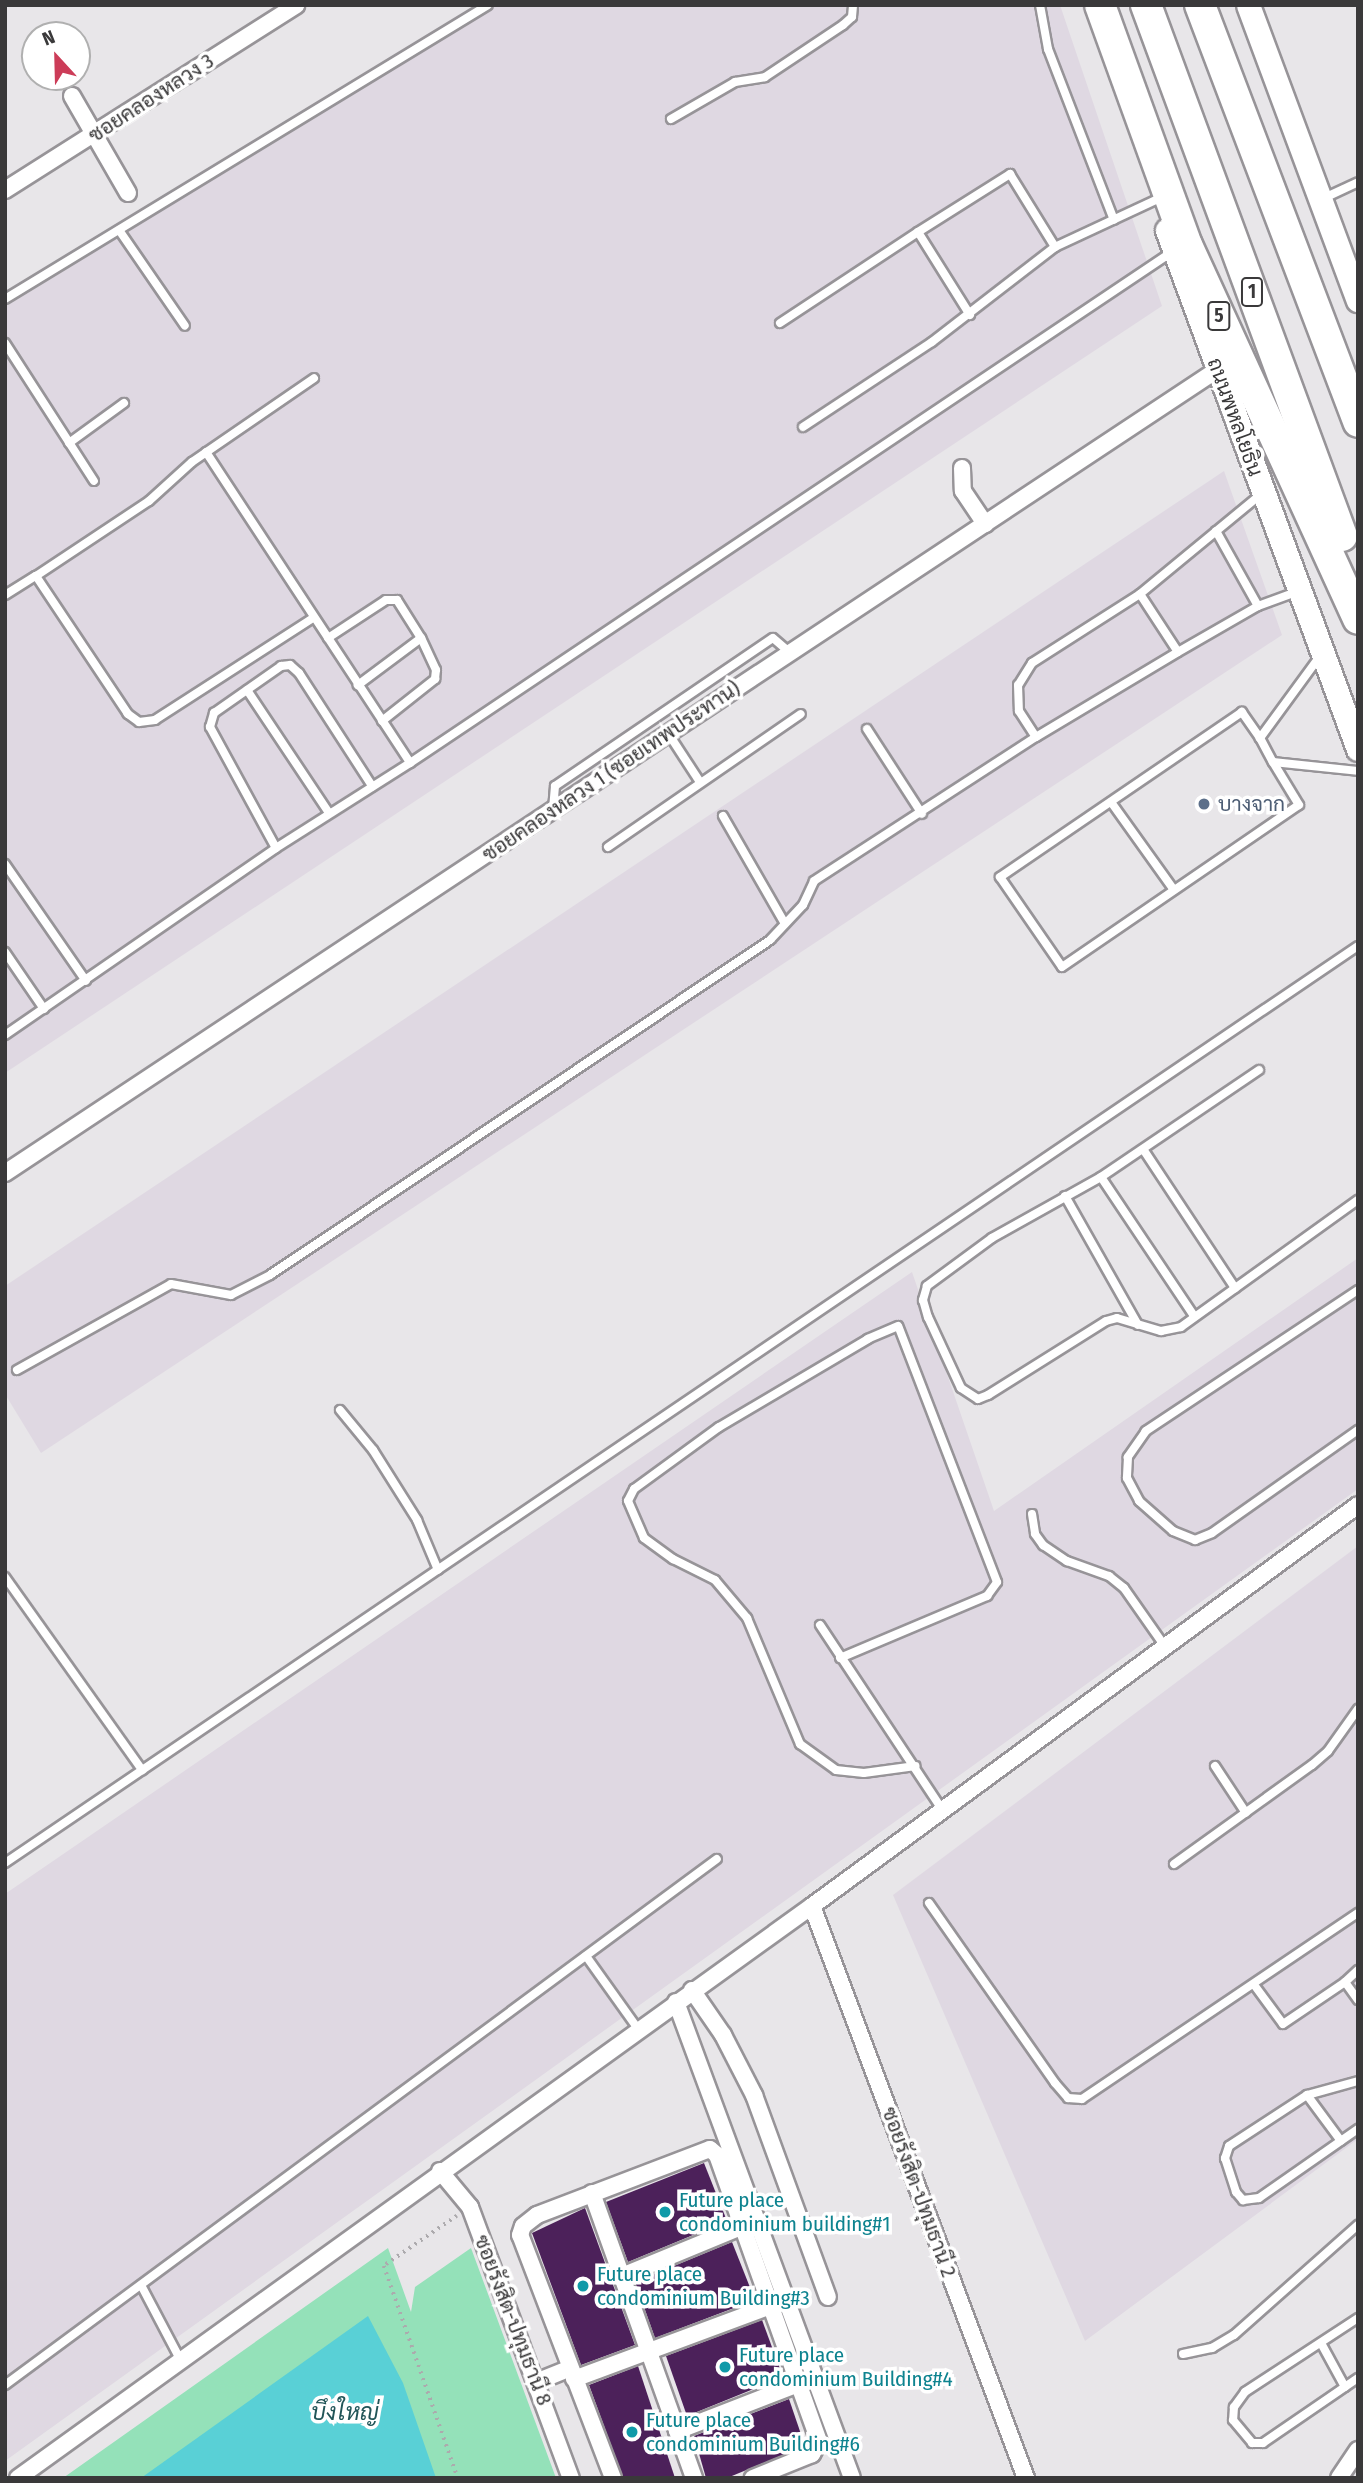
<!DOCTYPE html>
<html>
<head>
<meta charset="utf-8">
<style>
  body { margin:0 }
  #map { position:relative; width:1363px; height:2483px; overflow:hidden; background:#e8e6e9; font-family:"Fira Sans Condensed",Sarabun,sans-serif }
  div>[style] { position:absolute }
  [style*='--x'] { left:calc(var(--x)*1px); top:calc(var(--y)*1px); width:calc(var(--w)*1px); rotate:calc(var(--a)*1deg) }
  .built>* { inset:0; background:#dfd8e2 }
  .green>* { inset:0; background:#94e1b9 }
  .water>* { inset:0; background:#59d0d6 }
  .building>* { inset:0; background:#4c215a }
  .path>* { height:3.5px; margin-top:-1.75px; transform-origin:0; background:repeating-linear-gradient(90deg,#acaaad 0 2px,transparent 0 7px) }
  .roads { filter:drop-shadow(2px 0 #979498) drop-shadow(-2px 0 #979498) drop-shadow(0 2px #979498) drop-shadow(0 -2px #979498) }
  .lane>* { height:8px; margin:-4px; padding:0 4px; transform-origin:4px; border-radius:4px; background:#fff }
  .street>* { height:16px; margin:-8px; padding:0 8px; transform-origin:8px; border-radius:8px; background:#fff }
  .secondary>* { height:23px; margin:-11.5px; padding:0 11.5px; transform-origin:11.5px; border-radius:11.5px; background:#fff }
  .highway>* { height:30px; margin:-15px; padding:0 15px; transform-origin:15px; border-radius:15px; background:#fff }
  .dots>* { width:19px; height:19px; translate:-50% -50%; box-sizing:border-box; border:4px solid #fff; border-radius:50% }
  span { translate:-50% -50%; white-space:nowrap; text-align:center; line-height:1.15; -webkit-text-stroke:7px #fff; paint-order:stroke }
  .shield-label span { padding:2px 5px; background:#fff; border:2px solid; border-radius:5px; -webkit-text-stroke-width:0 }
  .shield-label { font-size:19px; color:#3a393a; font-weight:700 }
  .street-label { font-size:21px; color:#3a393a }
  .service-label { font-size:21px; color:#4e5e75 }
  .left { translate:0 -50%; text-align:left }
  .culture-label { font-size:21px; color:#0d838f }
  .water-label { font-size:23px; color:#215558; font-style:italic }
  .frame { position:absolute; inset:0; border:7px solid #3a393a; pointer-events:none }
  .north { position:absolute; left:21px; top:21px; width:70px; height:70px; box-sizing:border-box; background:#fff; border:2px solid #b0b0b0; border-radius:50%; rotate:338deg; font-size:19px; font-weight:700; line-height:28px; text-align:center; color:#3a393a }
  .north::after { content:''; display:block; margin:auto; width:24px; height:32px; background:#cc3c58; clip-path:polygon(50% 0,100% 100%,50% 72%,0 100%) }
</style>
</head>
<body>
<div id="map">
  <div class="built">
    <div style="clip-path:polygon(495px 5px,1060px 5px,1162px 306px,5px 1073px,5px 307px)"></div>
    <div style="clip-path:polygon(1224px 471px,1282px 635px,41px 1453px,5px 1394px,5px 1286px)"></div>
    <div style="clip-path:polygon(1358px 1258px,1358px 1489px,5px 2461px,5px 1894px,912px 1272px,994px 1511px)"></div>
    <div style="clip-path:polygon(1358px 1546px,1358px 2139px,1085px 2341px,893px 1895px)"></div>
  </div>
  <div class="green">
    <div style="clip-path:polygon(388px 2248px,411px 2312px,415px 2287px,471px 2248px,556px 2478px,63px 2478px)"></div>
  </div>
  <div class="water">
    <div style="clip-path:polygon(368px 2316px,403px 2383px,436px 2478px,141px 2478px)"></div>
  </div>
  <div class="building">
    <div style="clip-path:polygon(704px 2163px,727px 2221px,628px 2262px,606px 2202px)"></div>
    <div style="clip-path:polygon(585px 2208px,635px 2345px,581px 2365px,532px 2233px)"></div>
    <div style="clip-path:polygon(732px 2242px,755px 2300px,655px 2338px,635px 2282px)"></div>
    <div style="clip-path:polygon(762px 2320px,783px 2377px,687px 2416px,666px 2356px)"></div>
    <div style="clip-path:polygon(638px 2366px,675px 2478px,623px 2478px,589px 2385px)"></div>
    <div style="clip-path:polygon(789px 2399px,805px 2446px,727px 2478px,706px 2478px,694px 2436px)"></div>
  </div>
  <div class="path">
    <div style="--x:457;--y:2216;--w:88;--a:145.6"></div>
    <div style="--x:384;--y:2266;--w:225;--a:70.8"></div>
  </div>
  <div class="roads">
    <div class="lane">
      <div style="--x:1040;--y:5;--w:45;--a:79.7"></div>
      <div style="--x:1048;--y:49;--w:183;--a:68.9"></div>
      <div style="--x:671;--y:119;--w:74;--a:-30"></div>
      <div style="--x:735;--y:82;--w:30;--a:-9"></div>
      <div style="--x:765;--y:77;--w:94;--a:-33.7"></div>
      <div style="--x:843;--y:25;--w:12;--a:-42"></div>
      <div style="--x:852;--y:17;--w:12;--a:-85"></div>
      <div style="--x:1322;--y:199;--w:40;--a:-25"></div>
      <div style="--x:119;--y:230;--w:116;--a:55.5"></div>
      <div style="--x:5;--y:299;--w:565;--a:-31.33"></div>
      <div style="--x:970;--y:315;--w:98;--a:-122.1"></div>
      <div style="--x:918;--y:232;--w:109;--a:-32.2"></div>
      <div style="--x:1010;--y:174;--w:86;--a:58.3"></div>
      <div style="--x:780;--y:323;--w:165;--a:-33.4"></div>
      <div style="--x:5;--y:343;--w:164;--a:57.2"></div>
      <div style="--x:803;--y:427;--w:154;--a:-33.4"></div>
      <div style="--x:932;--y:342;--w:155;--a:-37.7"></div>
      <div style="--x:1055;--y:247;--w:111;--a:-25"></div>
      <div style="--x:69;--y:443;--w:68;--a:-36"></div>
      <div style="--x:206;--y:452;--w:372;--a:56.7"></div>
      <div style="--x:1260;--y:495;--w:156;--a:140.5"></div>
      <div style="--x:1140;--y:594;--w:69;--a:56.8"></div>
      <div style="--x:1178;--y:652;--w:92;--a:-29.9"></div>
      <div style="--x:1258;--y:606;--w:40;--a:-20.2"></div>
      <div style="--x:1216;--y:531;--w:86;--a:60.8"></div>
      <div style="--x:1140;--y:594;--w:128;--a:147.4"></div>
      <div style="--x:1032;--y:663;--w:26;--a:122"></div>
      <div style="--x:1018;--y:685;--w:26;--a:88"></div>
      <div style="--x:1019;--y:711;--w:31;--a:57"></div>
      <div style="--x:1036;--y:737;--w:165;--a:-30.9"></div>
      <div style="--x:5;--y:595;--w:36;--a:-32"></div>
      <div style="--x:313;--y:618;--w:188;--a:147.2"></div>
      <div style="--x:155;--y:720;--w:16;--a:173"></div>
      <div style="--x:139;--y:722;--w:14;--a:-144"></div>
      <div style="--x:128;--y:714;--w:166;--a:-123.7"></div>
      <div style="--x:36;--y:576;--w:136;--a:-33.6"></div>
      <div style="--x:149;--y:501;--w:58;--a:-42.2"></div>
      <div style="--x:192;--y:462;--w:148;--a:-34.5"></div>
      <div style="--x:328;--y:638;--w:69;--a:-33.2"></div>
      <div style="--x:386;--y:600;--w:11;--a:0"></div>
      <div style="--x:397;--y:600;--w:45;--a:57.7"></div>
      <div style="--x:421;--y:638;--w:79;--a:143.3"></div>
      <div style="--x:1320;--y:656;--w:102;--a:126.2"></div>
      <div style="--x:1260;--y:738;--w:27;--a:62"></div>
      <div style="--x:1273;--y:762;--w:85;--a:6"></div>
      <div style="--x:247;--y:690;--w:148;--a:56.3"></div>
      <div style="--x:382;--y:721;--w:68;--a:-38.4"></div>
      <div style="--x:435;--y:679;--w:9;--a:-84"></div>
      <div style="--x:436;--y:670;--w:35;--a:-115"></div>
      <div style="--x:867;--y:729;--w:101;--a:57.1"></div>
      <div style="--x:668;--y:733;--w:59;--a:56.9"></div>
      <div style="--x:1260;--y:738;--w:32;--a:-125"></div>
      <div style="--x:1242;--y:712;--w:293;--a:145.7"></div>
      <div style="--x:1000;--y:877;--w:109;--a:55.4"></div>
      <div style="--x:1062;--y:967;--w:287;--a:-34.4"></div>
      <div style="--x:1299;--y:805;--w:50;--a:-121.2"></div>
      <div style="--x:1111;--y:802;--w:108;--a:54.4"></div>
      <div style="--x:553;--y:809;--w:23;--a:-85"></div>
      <div style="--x:555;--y:786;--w:263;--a:-34.2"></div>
      <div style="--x:773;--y:638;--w:23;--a:41"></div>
      <div style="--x:723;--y:816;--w:122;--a:60.1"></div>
      <div style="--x:608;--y:847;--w:234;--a:-34.6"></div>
      <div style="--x:276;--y:848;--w:138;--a:-118.6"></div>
      <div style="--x:210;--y:727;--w:15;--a:-74"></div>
      <div style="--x:214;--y:713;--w:82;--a:-35"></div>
      <div style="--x:281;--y:666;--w:9;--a:-6"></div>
      <div style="--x:290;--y:665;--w:12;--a:42"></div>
      <div style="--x:299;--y:673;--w:135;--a:57.1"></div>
      <div style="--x:5;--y:864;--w:142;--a:55.3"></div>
      <div style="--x:5;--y:952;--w:69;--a:55.6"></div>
      <div style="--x:5;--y:1035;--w:329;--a:-34.6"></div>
      <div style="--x:276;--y:848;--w:159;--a:-32.4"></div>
      <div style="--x:410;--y:763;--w:917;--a:-33.85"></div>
      <div style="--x:1259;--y:1070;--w:191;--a:145.9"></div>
      <div style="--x:1101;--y:1177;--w:125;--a:150.8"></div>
      <div style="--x:992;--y:1238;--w:81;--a:143.6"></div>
      <div style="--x:927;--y:1286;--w:15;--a:106"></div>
      <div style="--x:923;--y:1300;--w:18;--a:74"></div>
      <div style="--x:928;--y:1317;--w:78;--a:65.1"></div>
      <div style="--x:961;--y:1388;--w:20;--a:33"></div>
      <div style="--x:978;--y:1399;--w:11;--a:-22"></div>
      <div style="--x:988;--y:1395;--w:139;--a:-32.1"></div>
      <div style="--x:1106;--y:1321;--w:11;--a:-15"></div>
      <div style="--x:1117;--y:1318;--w:46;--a:16.5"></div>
      <div style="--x:1161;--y:1331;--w:20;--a:-11"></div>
      <div style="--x:1181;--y:1327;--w:218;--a:-35.7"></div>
      <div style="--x:1143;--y:1149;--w:167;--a:56.5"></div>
      <div style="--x:1101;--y:1177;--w:167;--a:56.2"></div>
      <div style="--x:1065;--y:1196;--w:148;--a:60.5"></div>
      <div style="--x:1358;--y:1290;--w:255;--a:146.4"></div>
      <div style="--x:1146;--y:1431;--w:32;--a:125"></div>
      <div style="--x:1128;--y:1457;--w:21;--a:93"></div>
      <div style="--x:1127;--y:1478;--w:26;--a:62"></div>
      <div style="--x:1139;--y:1501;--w:45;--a:41.4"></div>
      <div style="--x:1173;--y:1531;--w:24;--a:22"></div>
      <div style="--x:1195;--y:1540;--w:18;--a:-22"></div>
      <div style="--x:1212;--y:1533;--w:179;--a:-35.2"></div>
      <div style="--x:17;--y:1370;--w:176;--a:-29.2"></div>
      <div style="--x:171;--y:1284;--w:61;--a:10.4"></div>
      <div style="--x:231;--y:1295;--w:44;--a:-27.1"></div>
      <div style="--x:270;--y:1275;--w:602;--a:-33.82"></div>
      <div style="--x:770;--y:940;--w:48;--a:-46.7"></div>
      <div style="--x:803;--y:905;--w:26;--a:-65"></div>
      <div style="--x:814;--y:881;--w:265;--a:-33"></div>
      <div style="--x:340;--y:1410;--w:52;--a:50.5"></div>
      <div style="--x:373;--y:1450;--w:83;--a:57.8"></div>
      <div style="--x:417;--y:1520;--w:54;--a:67.2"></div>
      <div style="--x:1032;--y:1514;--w:20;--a:81"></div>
      <div style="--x:1035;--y:1534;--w:14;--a:54"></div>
      <div style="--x:1043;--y:1545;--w:29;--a:34"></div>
      <div style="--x:1067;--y:1561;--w:45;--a:19.7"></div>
      <div style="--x:1109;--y:1576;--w:19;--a:39"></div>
      <div style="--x:1124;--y:1588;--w:73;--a:55"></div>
      <div style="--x:5;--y:1577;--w:237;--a:54.6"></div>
      <div style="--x:820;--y:1625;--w:221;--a:56.5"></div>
      <div style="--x:840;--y:1658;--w:160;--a:-22.9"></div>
      <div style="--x:987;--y:1596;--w:17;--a:-54"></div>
      <div style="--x:997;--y:1582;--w:274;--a:-111.1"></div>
      <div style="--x:898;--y:1326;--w:33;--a:157"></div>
      <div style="--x:868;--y:1339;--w:173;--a:149.4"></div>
      <div style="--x:719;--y:1427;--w:105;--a:143.9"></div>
      <div style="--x:634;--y:1489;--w:13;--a:117"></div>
      <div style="--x:628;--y:1501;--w:40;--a:66.6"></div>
      <div style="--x:644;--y:1538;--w:36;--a:36"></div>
      <div style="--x:673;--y:1559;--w:47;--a:26.6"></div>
      <div style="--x:715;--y:1580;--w:50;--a:49.9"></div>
      <div style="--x:747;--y:1618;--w:137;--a:67.2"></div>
      <div style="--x:800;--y:1744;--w:44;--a:35.8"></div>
      <div style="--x:836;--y:1770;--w:28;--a:6"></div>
      <div style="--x:864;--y:1773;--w:52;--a:-7.7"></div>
      <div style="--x:1215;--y:1766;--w:56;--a:56.6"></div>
      <div style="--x:5;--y:1863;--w:1634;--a:-34.13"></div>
      <div style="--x:1174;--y:1864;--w:170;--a:-35.7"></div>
      <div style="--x:1312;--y:1765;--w:21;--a:-41"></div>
      <div style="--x:1328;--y:1751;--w:52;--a:-54.5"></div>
      <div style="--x:929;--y:1903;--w:220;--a:55"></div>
      <div style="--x:1055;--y:2083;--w:20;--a:49"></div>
      <div style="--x:1068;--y:2098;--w:14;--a:4"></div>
      <div style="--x:1082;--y:2099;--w:333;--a:-34"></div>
      <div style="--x:586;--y:1956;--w:90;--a:54.5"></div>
      <div style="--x:1358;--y:1970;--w:18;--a:137"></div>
      <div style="--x:1345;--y:1982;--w:22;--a:54"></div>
      <div style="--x:1255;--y:1986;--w:47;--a:53.6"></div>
      <div style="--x:1283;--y:2024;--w:75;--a:-34.1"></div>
      <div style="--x:1358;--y:2081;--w:53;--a:164.6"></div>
      <div style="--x:1307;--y:2095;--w:93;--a:146.8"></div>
      <div style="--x:1229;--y:2146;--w:13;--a:108"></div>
      <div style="--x:1225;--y:2158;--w:36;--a:72"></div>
      <div style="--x:1236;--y:2192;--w:11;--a:49"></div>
      <div style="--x:1243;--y:2200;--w:16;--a:-7"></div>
      <div style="--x:1259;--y:2198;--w:121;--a:-34.9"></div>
      <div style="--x:1307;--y:2095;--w:57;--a:53.5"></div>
      <div style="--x:141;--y:2285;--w:84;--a:62.2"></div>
      <div style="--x:1358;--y:2318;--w:135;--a:146.8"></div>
      <div style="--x:1245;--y:2392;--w:19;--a:126"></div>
      <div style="--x:1234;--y:2407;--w:13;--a:94"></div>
      <div style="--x:1233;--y:2420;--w:30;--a:50"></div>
      <div style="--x:1252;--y:2443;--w:11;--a:0"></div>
      <div style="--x:1263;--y:2443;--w:115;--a:-34.4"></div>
      <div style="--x:1321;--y:2343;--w:50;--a:61.4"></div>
      <div style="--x:1183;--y:2354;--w:30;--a:-12"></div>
      <div style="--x:1212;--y:2348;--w:26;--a:-31"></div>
      <div style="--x:1234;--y:2335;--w:166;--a:-41.6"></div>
      <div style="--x:5;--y:2385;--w:885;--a:-36.46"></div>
    </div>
    <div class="street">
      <div style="--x:72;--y:96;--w:112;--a:60"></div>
      <div style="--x:5;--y:190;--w:345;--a:-32.4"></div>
      <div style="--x:962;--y:468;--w:23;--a:88"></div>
      <div style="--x:963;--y:491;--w:40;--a:56"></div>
      <div style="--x:5;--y:1173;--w:1454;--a:-33.53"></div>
      <div style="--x:812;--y:1906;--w:611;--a:69.49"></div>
      <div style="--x:692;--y:1990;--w:55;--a:55.4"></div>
      <div style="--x:723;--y:2035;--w:68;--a:62.7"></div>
      <div style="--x:754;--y:2095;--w:215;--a:69.9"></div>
      <div style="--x:676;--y:2002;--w:507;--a:69.71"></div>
      <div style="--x:440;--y:2171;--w:47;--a:50.2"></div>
      <div style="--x:470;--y:2207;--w:289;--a:69.6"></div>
      <div style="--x:592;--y:2193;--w:303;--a:70.3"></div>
      <div style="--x:622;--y:2276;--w:129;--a:-22.4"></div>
      <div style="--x:574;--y:2379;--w:209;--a:-20.4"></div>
      <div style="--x:536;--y:2382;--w:37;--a:-22"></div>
      <div style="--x:677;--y:2431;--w:130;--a:-21.2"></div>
      <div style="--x:18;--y:2478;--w:979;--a:-35.77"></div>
      <div style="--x:812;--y:1906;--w:677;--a:-36.29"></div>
      <div style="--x:613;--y:2478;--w:260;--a:-110.9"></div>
      <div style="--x:520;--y:2235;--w:9;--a:-72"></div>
      <div style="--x:523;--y:2226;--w:18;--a:-38"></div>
      <div style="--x:537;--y:2215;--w:185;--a:-20.9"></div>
      <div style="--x:710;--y:2149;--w:9;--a:41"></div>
      <div style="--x:717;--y:2155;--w:304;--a:70.4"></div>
      <div style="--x:819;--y:2441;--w:15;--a:118"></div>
      <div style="--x:812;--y:2454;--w:64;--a:157.9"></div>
      <div style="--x:1339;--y:2478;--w:34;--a:-56"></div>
    </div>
    <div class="secondary">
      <div style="--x:1248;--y:5;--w:315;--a:69.6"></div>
      <div style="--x:1167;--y:230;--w:553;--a:69.8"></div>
    </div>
    <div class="highway">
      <div style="--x:1100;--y:5;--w:255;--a:70.1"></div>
      <div style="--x:1187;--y:245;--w:411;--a:65.4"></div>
      <div style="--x:1146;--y:5;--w:566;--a:69.74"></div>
      <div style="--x:1200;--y:5;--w:446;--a:69.2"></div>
    </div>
  </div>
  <div class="dots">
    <div style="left:1204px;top:804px;background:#5c6f8a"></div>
    <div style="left:665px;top:2212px;background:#0f9aa8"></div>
    <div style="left:583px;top:2286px;background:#0f9aa8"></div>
    <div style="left:725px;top:2367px;background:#0f9aa8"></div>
    <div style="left:632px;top:2432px;background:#0f9aa8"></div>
  </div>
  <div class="shield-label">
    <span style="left:1252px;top:292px">1</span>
    <span style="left:1219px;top:316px">5</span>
  </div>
  <div class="street-label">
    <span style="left:151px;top:98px;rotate:-33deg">ซอยคลองหลวง 3</span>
    <span style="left:1235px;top:417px;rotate:70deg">ถนนพหลโยธิน</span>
    <span style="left:611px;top:771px;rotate:-34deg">ซอยคลองหลวง 1 (ซอยเทพประทาน)</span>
    <span style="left:919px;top:2192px;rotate:70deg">ซอยรังสิต-ปทุมธานี 2</span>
    <span style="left:513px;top:2320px;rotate:69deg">ซอยรังสิต-ปทุมธานี 8</span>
  </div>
  <div class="service-label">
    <span class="left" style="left:1218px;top:804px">บางจาก</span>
  </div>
  <div class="culture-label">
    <span class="left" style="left:679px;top:2212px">Future place<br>condominium building#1</span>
    <span class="left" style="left:597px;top:2286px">Future place<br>condominium Building#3</span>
    <span class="left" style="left:739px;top:2367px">Future place<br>condominium Building#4</span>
    <span class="left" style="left:646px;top:2432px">Future place<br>condominium Building#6</span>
  </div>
  <div class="water-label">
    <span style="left:345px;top:2412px">บึงใหญ่</span>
  </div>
  <div class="frame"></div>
  <div class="north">N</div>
</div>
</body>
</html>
